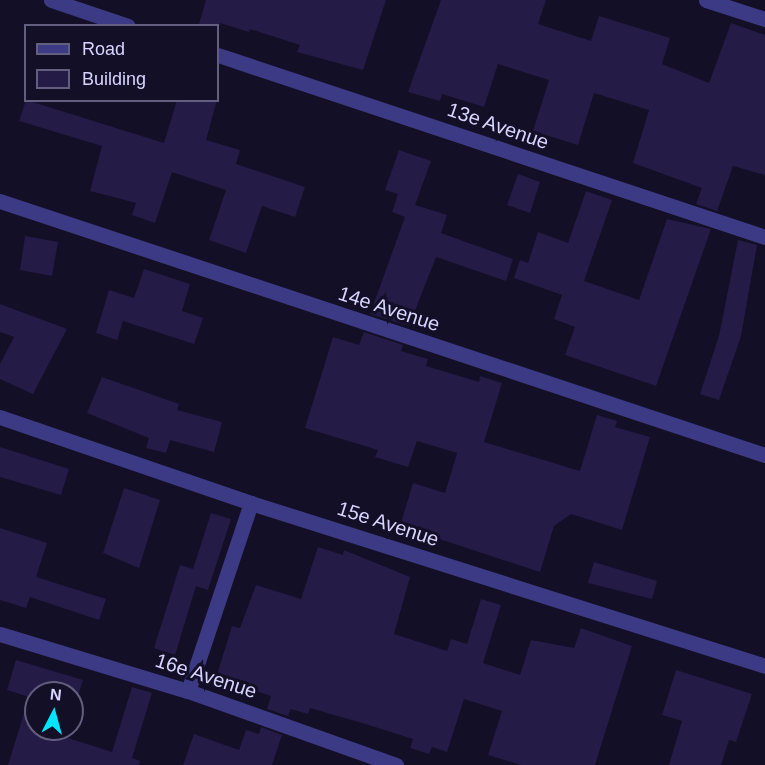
<!DOCTYPE html>
<html>
<head>
<meta charset="utf-8">
<style>
  body { margin:0 }
  #map { position:relative; width:765px; height:765px; overflow:hidden; background:#130f26; font-family:Arial,sans-serif }
  div>[style] { position:absolute }
  [style*='--x'] { left:calc(var(--x)*1px); top:calc(var(--y)*1px); width:calc(var(--w)*1px); rotate:calc(var(--a)*1deg) }
  .building>* { inset:0; background:#241b47 }
  .minor>* { height:15px; margin:-7.5px; padding:0 7.5px; transform-origin:7.5px; border-radius:7.5px; background:#3d3a85 }
  span { translate:-50% -50%; white-space:nowrap; text-align:center; line-height:1.15; -webkit-text-stroke:6px #130f26; paint-order:stroke }
  .street-label { font-size:20px; color:#d9d4ff }
  .legend { position:absolute; left:24px; top:24px; width:195px; height:78px; box-sizing:border-box; background:#130f26; border:2px solid #625e7d; margin:0; padding:8px 10px; list-style:none; font-size:18px; color:#d9d4ff }
  .legend li { display:flex; align-items:center; gap:12px; height:30px }
  .legend b { width:30px; border:2px solid #625e7d }
  .north { position:absolute; left:24px; top:681px; width:60px; height:60px; box-sizing:border-box; background:#130f26; border:2px solid #625e7d; border-radius:50%; rotate:6deg; font-size:16px; font-weight:700; line-height:24px; text-align:center; color:#d9d4ff }
  .north::after { content:''; display:block; margin:auto; width:21px; height:27px; background:#00e5ff; clip-path:polygon(50% 0,100% 100%,50% 72%,0 100%) }
</style>
</head>
<body>
<div id="map">
  <div class="building">
    <div style="clip-path:polygon(206px 0,386px 0,363px 70px,297px 52px,300px 45px,250px 29px,249px 32px,220px 23px,218px 30px,218px 26px,199px 24px)"></div>
    <div style="clip-path:polygon(441px 0,546px 0,538px 24px,591px 41px,599px 16px,670px 38px,662px 64px,709px 83px,731px 23px,765px 35px,765px 175px,733px 166px,717px 211px,696px 204px,702px 188px,633px 163px,649px 110px,594px 93px,578px 145px,533px 131px,549px 80px,498px 64px,484px 107px,442px 94px,440px 101px,408px 92px)"></div>
    <div style="clip-path:polygon(26px 100px,164px 143px,177px 100px,217px 100px,206px 140px,240px 150px,236px 164px,305px 187px,295px 217px,262px 206px,246px 253px,209px 240px,226px 190px,172px 172px,155px 223px,132px 215px,136px 203px,90px 191px,102px 146px,19px 121px)"></div>
    <div style="clip-path:polygon(399px 150px,431px 161px,415px 205px,447px 215px,441px 233px,513px 259px,506px 281px,436px 257px,409px 326px,370px 314px,405px 217px,392px 212px,398px 194px,385px 190px)"></div>
    <div style="clip-path:polygon(518px 174px,540px 182px,530px 213px,507px 205px)"></div>
    <div style="clip-path:polygon(586px 191px,612px 200px,584px 281px,639px 300px,667px 219px,711px 229px,656px 386px,565px 355px,575px 327px,554px 319px,562px 295px,514px 278px,520px 260px,528px 263px,538px 232px,568px 243px)"></div>
    <div style="clip-path:polygon(25px 236px,58px 242px,52px 276px,20px 270px)"></div>
    <div style="clip-path:polygon(738px 240px,757px 245px,741px 336px,719px 400px,700px 394px,719px 336px)"></div>
    <div style="clip-path:polygon(144px 269px,190px 284px,182px 311px,203px 318px,194px 344px,123px 321px,117px 340px,96px 333px,109px 290px,134px 298px)"></div>
    <div style="clip-path:polygon(0 304px,67px 329px,33px 394px,0 379px,0 364px,14px 337px,0 332px)"></div>
    <div style="clip-path:polygon(364px 332px,403px 345px,401px 351px,428px 359px,426px 366px,479px 382px,480px 376px,502px 383px,484px 442px,580px 471px,597px 415px,617px 421px,615px 427px,650px 437px,622px 530px,571px 514px,554px 526px,540px 572px,400px 526px,413px 483px,445px 493px,457px 453px,417px 441px,408px 467px,375px 457px,378px 450px,305px 428px,333px 337px,359px 345px)"></div>
    <div style="clip-path:polygon(102px 377px,179px 404px,177px 410px,222px 422px,214px 452px,170px 440px,166px 453px,146px 448px,149px 438px,87px 413px)"></div>
    <div style="clip-path:polygon(0 447px,69px 469px,61px 495px,0 477px)"></div>
    <div style="clip-path:polygon(124px 488px,160px 500px,139px 568px,103px 553px)"></div>
    <div style="clip-path:polygon(211px 513px,231px 519px,208px 590px,196px 586px,175px 655px,154px 648px,180px 565px,193px 569px)"></div>
    <div style="clip-path:polygon(0 528px,47px 543px,36px 577px,106px 599px,99px 620px,30px 597px,26px 608px,0 600px)"></div>
    <div style="clip-path:polygon(318px 547px,343px 555px,344px 550px,410px 577px,394px 634px,447px 651px,451px 639px,467px 644px,481px 599px,501px 605px,483px 663px,520px 675px,531px 640px,574px 648px,581px 628px,632px 646px,595px 765px,521px 765px,488px 755px,502px 711px,464px 699px,447px 752px,432px 747px,429px 754px,410px 748px,413px 739px,362px 723px,310px 708px,308px 714px,291px 709px,288px 716px,267px 709px,271px 696px,216px 678px,232px 626px,240px 628px,256px 585px,301px 599px)"></div>
    <div style="clip-path:polygon(594px 562px,657px 581px,652px 599px,588px 583px)"></div>
    <div style="clip-path:polygon(16px 660px,83px 680px,72px 714px,72px 693px,36px 693px,36px 729px,67px 729px,65px 737px,112px 752px,132px 687px,152px 693px,132px 758px,140px 761px,139px 765px,8px 765px,29px 697px,7px 690px)"></div>
    <div style="clip-path:polygon(676px 670px,752px 694px,736px 742px,729px 740px,721px 765px,669px 765px,682px 721px,662px 715px)"></div>
    <div style="clip-path:polygon(261px 727px,282px 735px,272px 765px,183px 765px,194px 734px,239px 750px,246px 730px,259px 734px)"></div>
  </div>
  <div class="minor">
    <div style="--x:51;--y:0;--w:81;--a:18.7"></div>
    <div style="--x:706;--y:0;--w:62;--a:17.9"></div>
    <div style="--x:218;--y:55;--w:576;--a:18.4"></div>
    <div style="--x:0;--y:201;--w:806;--a:18.37"></div>
    <div style="--x:0;--y:417;--w:265;--a:18.9"></div>
    <div style="--x:251;--y:503;--w:539;--a:17.59"></div>
    <div style="--x:0;--y:634;--w:196;--a:16.9"></div>
    <div style="--x:188;--y:691;--w:221;--a:19.6"></div>
    <div style="--x:188;--y:691;--w:198;--a:-71.5"></div>
  </div>
  <div class="street-label">
    <span style="left:498px;top:126px;rotate:19deg">13e Avenue</span>
    <span style="left:389px;top:309px;rotate:18deg">14e Avenue</span>
    <span style="left:388px;top:524px;rotate:18deg">15e Avenue</span>
    <span style="left:206px;top:676px;rotate:18deg">16e Avenue</span>
  </div>
  <ul class="legend">
  <li><b style="height:8px;background:#3d3a85"></b>Road</li>
  <li><b style="height:16px;background:#241b47"></b>Building</li>
  </ul>
  <div class="north">N</div>
</div>
</body>
</html>
